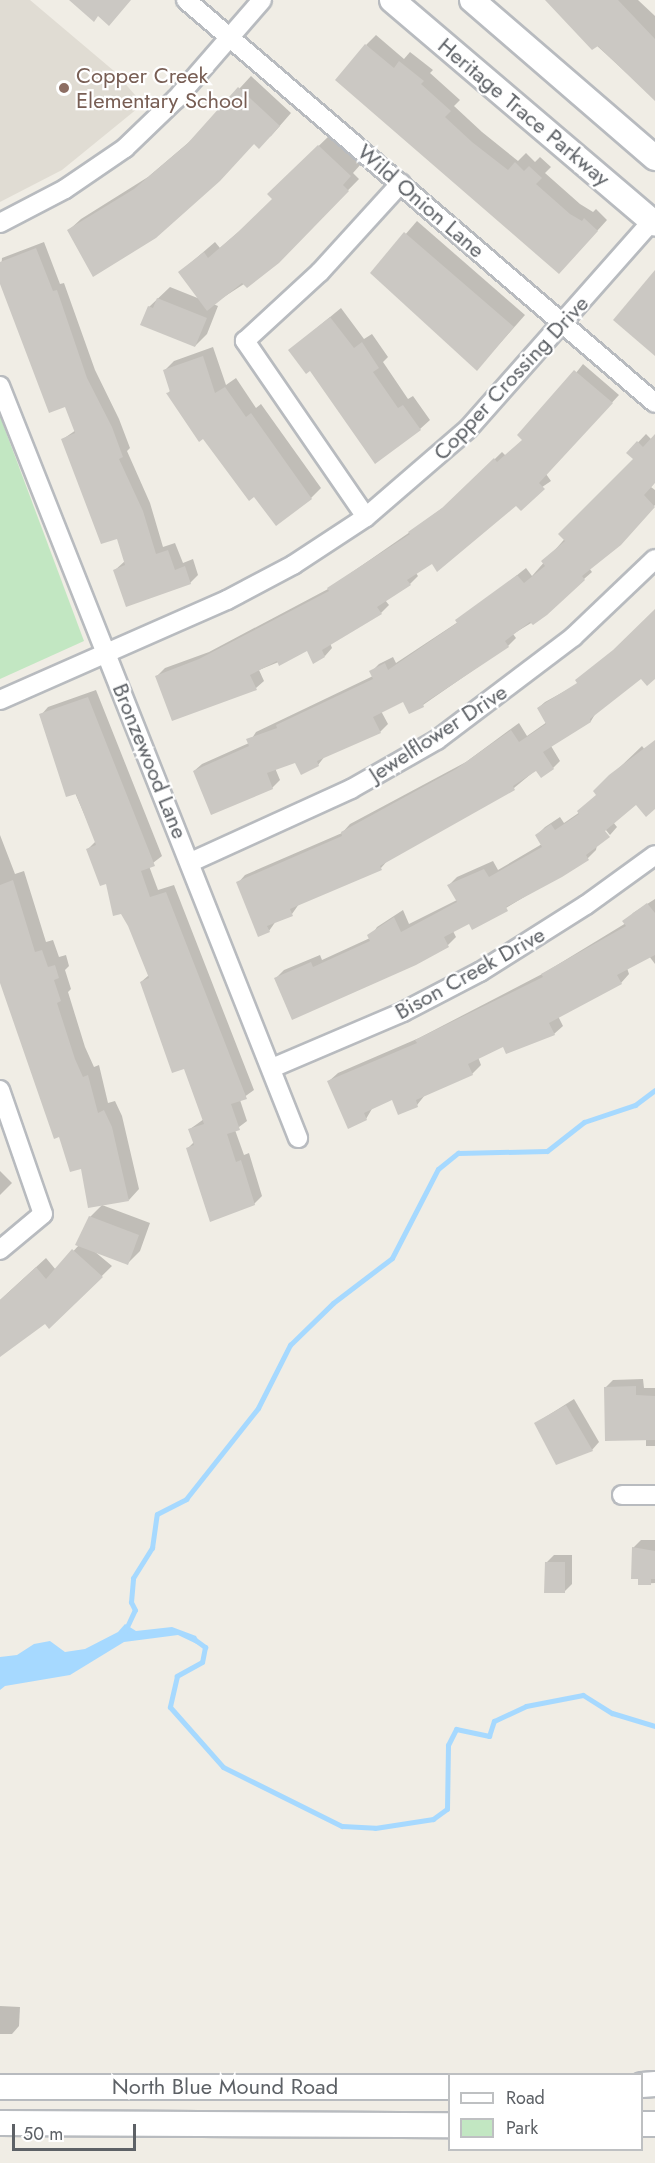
<!DOCTYPE html>
<html>
<head>
<meta charset="utf-8">
<style>
  body { margin:0 }
  #map { position:relative; width:655px; height:2163px; overflow:hidden; background:#f0ede5; font-family:Jost,sans-serif }
  div>[style] { position:absolute }
  [style*='--x'] { left:calc(var(--x)*1px); top:calc(var(--y)*1px); width:calc(var(--w)*1px); rotate:calc(var(--a)*1deg) }
  .education>* { inset:0; background:#e0dcd3 }
  .green>* { inset:0; background:#c2e7c2 }
  .water>* { inset:0; background:#a6d9ff }
  .shadow>* { inset:0; background:#0003 }
  .stream>* { height:5px; margin:-2.5px; padding:0 2.5px; transform-origin:2.5px; border-radius:2.5px; background:#a6d9ff }
  .building>* { inset:0; background:#cbc8c3 }
  .roads { filter:drop-shadow(2px 0 #b8bbbf) drop-shadow(-2px 0 #b8bbbf) drop-shadow(0 2px #b8bbbf) drop-shadow(0 -2px #b8bbbf) }
  .street>* { height:18px; margin:-9px; padding:0 9px; transform-origin:9px; border-radius:9px; background:#fff }
  .secondary>* { height:24px; margin:-12px; padding:0 12px; transform-origin:12px; border-radius:12px; background:#fff }
  .dots>* { width:16px; height:16px; translate:-50% -50%; box-sizing:border-box; border:3px solid #fff; border-radius:50% }
  span { translate:-50% -50%; white-space:nowrap; text-align:center; line-height:1.15; -webkit-text-stroke:4.5px #fff; paint-order:stroke }
  .education-label { font-size:22px; color:#785e54 }
  .left { translate:0 -50%; text-align:left }
  .street-label { font-size:22px; color:#5d6166 }
  .legend { position:absolute; left:448px; top:2073px; width:195px; height:78px; box-sizing:border-box; background:#fff; border:2px solid #bec0c2; margin:0; padding:8px 10px; list-style:none; font-size:18px; color:#5d6166 }
  .legend li { display:flex; align-items:center; gap:12px; height:30px }
  .legend b { width:30px; border:2px solid #bec0c2 }
  .scale { position:absolute; left:12px; top:2124px; width:124px; height:27px; box-sizing:border-box; border:3px solid #5d6166; border-top:0; padding-left:8px; font-size:18px; line-height:21px; white-space:nowrap; color:#5d6166; -webkit-text-stroke:4px #fff; paint-order:stroke }
</style>
</head>
<body>
<div id="map">
  <div class="education">
    <div style="clip-path:polygon(0 0,30px 0,114px 71px,143px 104px,62px 170px,0 202px)"></div>
  </div>
  <div class="green">
    <div style="clip-path:polygon(0 416px,84px 641px,0 679px)"></div>
  </div>
  <div class="water">
    <div style="clip-path:polygon(125px 1624px,136px 1631px,172px 1627px,196px 1636px,201px 1646px,178px 1635px,124px 1642px,70px 1675px,5px 1686px,0 1690px,0 1657px,17px 1655px,34px 1644px,50px 1641px,65px 1652px,85px 1649px,118px 1632px)"></div>
  </div>
  <div class="shadow">
    <div style="clip-path:polygon(547px 0,638px 0,655px 16px,655px 99px)"></div>
    <div style="clip-path:polygon(376px 35px,404px 59px,410px 52px,433px 70px,430px 73px,460px 100px,454px 106px,482px 132px,518px 161px,526px 153px,535px 162px,540px 157px,551px 167px,545px 173px,580px 204px,593px 212px,596px 209px,607px 220px,569px 262px,366px 45px)"></div>
    <div style="clip-path:polygon(251px 76px,291px 113px,271px 136px,69px 230px,81px 219px,148px 177px,195px 137px)"></div>
    <div style="clip-path:polygon(330px 135px,361px 164px,353px 173px,359px 179px,278px 262px,213px 304px,218px 306px,207px 334px,195px 346px,149px 307px,170px 287px,200px 299px,180px 272px,215px 242px,220px 248px,251px 221px,274px 199px,269px 194px)"></div>
    <div style="clip-path:polygon(417px 221px,525px 315px,477px 369px,372px 273px)"></div>
    <div style="clip-path:polygon(44px 242px,60px 284px,64px 283px,95px 370px,119px 419px,130px 448px,127px 451px,150px 503px,163px 547px,175px 543px,183px 563px,193px 559px,198px 575px,190px 583px,115px 570px,125px 561px,118px 538px,63px 439px,76px 430px,66px 405px,0 280px,2px 258px)"></div>
    <div style="clip-path:polygon(341px 308px,364px 339px,372px 334px,388px 357px,383px 362px,408px 399px,413px 396px,430px 420px,420px 429px,311px 369px,290px 350px)"></div>
    <div style="clip-path:polygon(213px 347px,226px 385px,236px 378px,256px 408px,261px 404px,321px 488px,311px 498px,255px 495px,168px 393px,171px 390px,164px 371px,174px 361px)"></div>
    <div style="clip-path:polygon(583px 364px,619px 395px,546px 474px,551px 481px,416px 573px,418px 576px,410px 584px,385px 600px,389px 605px,381px 613px,330px 643px,332px 648px,325px 656px,308px 650px,259px 670px,264px 681px,256px 688px,157px 676px,165px 668px,209px 652px,328px 589px,410px 532px,452px 501px,502px 452px,506px 456px,524px 439px)"></div>
    <div style="clip-path:polygon(646px 434px,652px 440px,655px 436px,655px 482px,651px 487px,655px 490px,655px 505px,629px 535px,589px 568px,592px 572px,584px 579px,546px 614px,513px 634px,516px 638px,508px 646px,423px 705px,403px 700px,381px 711px,388px 724px,380px 732px,325px 756px,318px 765px,296px 761px,275px 768px,280px 780px,272px 788px,194px 771px,202px 764px,249px 743px,256px 732px,373px 676px,371px 672px,379px 664px,393px 657px,396px 663px,458px 622px,526px 568px,532px 576px,635px 459px,628px 453px)"></div>
    <div style="clip-path:polygon(655px 610px,655px 676px,641px 677px,597px 711px,591px 721px,551px 746px,560px 761px,553px 768px,537px 769px,514px 788px,388px 860px,381px 868px,299px 904px,292px 914px,276px 921px,269px 931px,238px 883px,245px 875px,342px 833px,350px 824px,466px 762px,519px 723px,527px 736px,547px 722px,538px 708px,545px 702px,585px 680px)"></div>
    <div style="clip-path:polygon(96px 690px,162px 856px,149px 866px,158px 890px,174px 885px,254px 1090px,240px 1100px,247px 1121px,235px 1130px,244px 1155px,249px 1153px,262px 1196px,254px 1204px,188px 1148px,194px 1142px,190px 1129px,204px 1119px,185px 1067px,141px 982px,149px 975px,130px 926px,88px 849px,96px 841px,41px 715px,48px 707px)"></div>
    <div style="clip-path:polygon(655px 741px,655px 807px,636px 803px,613px 822px,617px 827px,610px 835px,601px 824px,596px 850px,588px 858px,473px 928px,470px 922px,453px 931px,456px 937px,448px 945px,276px 978px,284px 970px,320px 955px,322px 960px,370px 938px,377px 927px,403px 910px,409px 924px,457px 900px,449px 885px,457px 877px,493px 861px,498px 870px,542px 844px,537px 835px,545px 827px,560px 817px,564px 823px,580px 812px,598px 794px,595px 791px,642px 746px,645px 750px)"></div>
    <div style="clip-path:polygon(0 835px,15px 874px,24px 871px,46px 942px,53px 940px,59px 957px,66px 955px,69px 966px,65px 970px,71px 989px,68px 992px,85px 1047px,94px 1067px,99px 1065px,108px 1103px,115px 1101px,122px 1116px,139px 1189px,129px 1200px,83px 1167px,60px 1135px,0 976px)"></div>
    <div style="clip-path:polygon(655px 899px,655px 964px,649px 956px,627px 968px,629px 974px,621px 983px,558px 1016px,563px 1026px,554px 1034px,504px 1045px,478px 1057px,481px 1065px,472px 1074px,425px 1095px,417px 1105px,393px 1098px,373px 1107px,366px 1119px,329px 1081px,338px 1073px,419px 1038px,544px 973px,626px 923px,633px 913px)"></div>
    <div style="clip-path:polygon(0 1171px,12px 1183px,0 1195px)"></div>
    <div style="clip-path:polygon(102px 1205px,150px 1223px,140px 1251px,128px 1263px,94px 1251px,112px 1266px,50px 1327px,45px 1322px,0 1355px,0 1300px,46px 1258px,56px 1270px,79px 1245px,90px 1217px)"></div>
    <div style="clip-path:polygon(643px 1379px,644px 1388px,655px 1388px,655px 1446px,646px 1446px,646px 1439px,605px 1388px,613px 1380px)"></div>
    <div style="clip-path:polygon(574px 1399px,599px 1442px,592px 1450px,536px 1423px)"></div>
    <div style="clip-path:polygon(641px 1540px,655px 1540px,655px 1583px,639px 1584px,633px 1548px)"></div>
    <div style="clip-path:polygon(554px 1555px,572px 1555px,572px 1584px,564px 1592px,546px 1563px)"></div>
    <div style="clip-path:polygon(0 2006px,20px 2007px,19px 2026px,12px 2034px,0 2034px)"></div>
  </div>
  <div class="stream">
    <div style="--x:125;--y:1631;--w:23;--a:-65"></div>
    <div style="--x:135;--y:1610;--w:9;--a:-117"></div>
    <div style="--x:131;--y:1602;--w:24;--a:-85"></div>
    <div style="--x:133;--y:1578;--w:36;--a:-58"></div>
    <div style="--x:152;--y:1548;--w:34;--a:-82"></div>
    <div style="--x:157;--y:1514;--w:33;--a:-27"></div>
    <div style="--x:186;--y:1499;--w:116;--a:-51.6"></div>
    <div style="--x:258;--y:1408;--w:71;--a:-63.1"></div>
    <div style="--x:290;--y:1345;--w:60;--a:-44.3"></div>
    <div style="--x:333;--y:1303;--w:74;--a:-37.3"></div>
    <div style="--x:392;--y:1258;--w:100;--a:-62.7"></div>
    <div style="--x:438;--y:1169;--w:26;--a:-39"></div>
    <div style="--x:458;--y:1153;--w:89;--a:-1.3"></div>
    <div style="--x:547;--y:1151;--w:47;--a:-38.1"></div>
    <div style="--x:584;--y:1122;--w:54;--a:-18.4"></div>
    <div style="--x:635;--y:1105;--w:25;--a:-37"></div>
    <div style="--x:194;--y:1639;--w:14;--a:36"></div>
    <div style="--x:205;--y:1647;--w:15;--a:101"></div>
    <div style="--x:202;--y:1662;--w:29;--a:151"></div>
    <div style="--x:177;--y:1676;--w:32;--a:103"></div>
    <div style="--x:170;--y:1707;--w:80;--a:48.5"></div>
    <div style="--x:223;--y:1767;--w:133;--a:26.4"></div>
    <div style="--x:342;--y:1826;--w:33;--a:3"></div>
    <div style="--x:375;--y:1828;--w:59;--a:-8.8"></div>
    <div style="--x:433;--y:1819;--w:17;--a:-36"></div>
    <div style="--x:447;--y:1809;--w:64;--a:-89.1"></div>
    <div style="--x:448;--y:1745;--w:18;--a:-63"></div>
    <div style="--x:456;--y:1729;--w:34;--a:12"></div>
    <div style="--x:489;--y:1736;--w:16;--a:-72"></div>
    <div style="--x:494;--y:1721;--w:35;--a:-25"></div>
    <div style="--x:526;--y:1706;--w:58;--a:-10.9"></div>
    <div style="--x:583;--y:1695;--w:34;--a:32"></div>
    <div style="--x:612;--y:1713;--w:45;--a:16.8"></div>
  </div>
  <div class="building">
    <div style="clip-path:polygon(69px 0,131px 0,109px 26px,98px 16px,94px 22px)"></div>
    <div style="clip-path:polygon(545px 0,618px 0,655px 39px,655px 101px,598px 46px,592px 50px)"></div>
    <div style="clip-path:polygon(365px 44px,394px 68px,399px 61px,424px 81px,421px 84px,451px 111px,445px 117px,472px 142px,508px 170px,515px 162px,524px 171px,529px 166px,542px 178px,536px 184px,570px 214px,582px 221px,584px 218px,598px 231px,559px 274px,335px 80px)"></div>
    <div style="clip-path:polygon(238px 87px,280px 126px,259px 149px,254px 144px,220px 181px,156px 238px,93px 277px,67px 230px,134px 189px,187px 144px)"></div>
    <div style="clip-path:polygon(318px 145px,351px 176px,343px 185px,349px 191px,279px 263px,247px 288px,242px 283px,207px 311px,178px 272px,204px 252px,208px 258px,238px 232px,272px 199px,267px 194px)"></div>
    <div style="clip-path:polygon(404px 232px,514px 327px,477px 371px,370px 273px)"></div>
    <div style="clip-path:polygon(36px 248px,53px 291px,57px 290px,87px 378px,112px 427px,123px 457px,119px 459px,143px 511px,156px 554px,168px 550px,175px 570px,185px 566px,191px 584px,126px 607px,113px 570px,125px 565px,117px 539px,101px 544px,61px 439px,75px 433px,65px 407px,49px 413px,0 284px,0 262px)"></div>
    <div style="clip-path:polygon(655px 270px,655px 356px,613px 320px)"></div>
    <div style="clip-path:polygon(157px 298px,207px 318px,195px 347px,140px 325px,148px 306px,153px 308px)"></div>
    <div style="clip-path:polygon(330px 317px,354px 348px,362px 342px,379px 368px,373px 372px,398px 408px,403px 405px,421px 430px,375px 464px,310px 371px,306px 374px,288px 350px)"></div>
    <div style="clip-path:polygon(203px 356px,215px 393px,225px 387px,246px 417px,251px 413px,312px 499px,276px 526px,254px 497px,249px 501px,203px 439px,199px 442px,166px 393px,170px 392px,163px 370px)"></div>
    <div style="clip-path:polygon(574px 370px,613px 403px,539px 483px,545px 489px,521px 511px,516px 506px,437px 572px,432px 564px,407px 580px,411px 585px,377px 607px,382px 614px,322px 650px,325px 657px,313px 664px,307px 651px,279px 666px,277px 661px,250px 675px,257px 690px,172px 721px,155px 676px,199px 659px,329px 591px,327px 588px,410px 534px,408px 532px,442px 508px,494px 458px,497px 462px,522px 440px,517px 435px)"></div>
    <div style="clip-path:polygon(655px 434px,655px 483px,644px 495px,655px 507px,621px 545px,582px 576px,585px 580px,547px 615px,533px 625px,530px 622px,505px 641px,509px 647px,423px 704px,424px 707px,409px 714px,403px 702px,373px 717px,381px 733px,317px 761px,319px 766px,301px 775px,295px 763px,267px 773px,273px 789px,211px 815px,193px 771px,249px 746px,246px 739px,277px 728px,276px 725px,373px 679px,369px 671px,385px 663px,388px 670px,457px 623px,455px 620px,517px 575px,524px 583px,545px 566px,541px 561px,565px 541px,558px 534px,633px 459px,626px 453px,637px 441px,643px 447px)"></div>
    <div style="clip-path:polygon(655px 609px,655px 679px,647px 686px,641px 679px,590px 719px,591px 722px,543px 752px,554px 769px,541px 778px,536px 771px,513px 786px,515px 790px,380px 866px,382px 870px,290px 909px,293px 916px,267px 926px,270px 932px,258px 937px,236px 882px,342px 836px,341px 832px,456px 769px,511px 730px,519px 742px,546px 724px,537px 708px,577px 683px,575px 680px,613px 650px)"></div>
    <div style="clip-path:polygon(88px 697px,155px 866px,141px 871px,150px 897px,166px 892px,247px 1099px,231px 1104px,240px 1130px,227px 1134px,236px 1162px,241px 1160px,255px 1205px,210px 1222px,186px 1148px,194px 1145px,188px 1129px,204px 1124px,184px 1069px,172px 1073px,140px 982px,149px 978px,128px 926px,121px 914px,113px 916px,106px 884px,100px 886px,86px 849px,96px 845px,76px 794px,66px 797px,39px 714px)"></div>
    <div style="clip-path:polygon(655px 740px,655px 809px,646px 817px,636px 805px,605px 831px,610px 837px,586px 855px,589px 860px,562px 877px,506px 907px,508px 911px,472px 930px,469px 924px,444px 937px,449px 947px,416px 965px,292px 1020px,274px 978px,311px 962px,313px 967px,370px 941px,367px 935px,394px 917px,401px 932px,457px 902px,447px 885px,484px 869px,489px 877px,542px 847px,535px 835px,551px 824px,555px 830px,579px 814px,577px 811px,596px 795px,593px 791px,609px 775px)"></div>
    <div style="clip-path:polygon(13px 880px,35px 952px,42px 950px,48px 967px,55px 965px,59px 978px,54px 980px,61px 1001px,57px 1003px,75px 1059px,83px 1077px,88px 1075px,98px 1113px,104px 1110px,112px 1127px,129px 1201px,88px 1208px,81px 1169px,70px 1172px,59px 1137px,54px 1139px,0 983px,0 885px)"></div>
    <div style="clip-path:polygon(647px 903px,655px 913px,655px 955px,617px 975px,622px 984px,549px 1023px,555px 1035px,506px 1054px,503px 1047px,468px 1064px,473px 1075px,416px 1100px,418px 1107px,398px 1115px,392px 1100px,364px 1113px,367px 1120px,348px 1129px,327px 1081px,417px 1043px,415px 1040px,543px 977px,541px 974px,626px 926px,622px 921px)"></div>
    <div style="clip-path:polygon(89px 1216px,139px 1235px,128px 1265px,75px 1245px)"></div>
    <div style="clip-path:polygon(72px 1249px,103px 1277px,49px 1329px,45px 1324px,0 1357px,0 1300px,36px 1267px,46px 1279px)"></div>
    <div style="clip-path:polygon(636px 1386px,636px 1395px,655px 1396px,655px 1440px,605px 1441px,604px 1387px)"></div>
    <div style="clip-path:polygon(566px 1405px,593px 1451px,556px 1465px,534px 1423px)"></div>
    <div style="clip-path:polygon(632px 1547px,655px 1551px,655px 1579px,651px 1579px,651px 1585px,638px 1585px,638px 1579px,631px 1579px)"></div>
    <div style="clip-path:polygon(545px 1562px,565px 1562px,565px 1593px,544px 1593px)"></div>
  </div>
  <div class="roads">
    <div class="street">
      <div style="--x:186;--y:0;--w:618;--a:40.67"></div>
      <div style="--x:0;--y:223;--w:73;--a:-27.6"></div>
      <div style="--x:65;--y:189;--w:73;--a:-34.3"></div>
      <div style="--x:125;--y:148;--w:71;--a:-43.9"></div>
      <div style="--x:176;--y:99;--w:131;--a:-49"></div>
      <div style="--x:0;--y:386;--w:809;--a:68.38"></div>
      <div style="--x:366;--y:517;--w:214;--a:-124.5"></div>
      <div style="--x:245;--y:341;--w:102;--a:-42.6"></div>
      <div style="--x:320;--y:272;--w:120;--a:-47.7"></div>
      <div style="--x:0;--y:700;--w:248;--a:-23.8"></div>
      <div style="--x:227;--y:600;--w:75;--a:-27.9"></div>
      <div style="--x:293;--y:565;--w:87;--a:-33.3"></div>
      <div style="--x:366;--y:517;--w:135;--a:-40.8"></div>
      <div style="--x:468;--y:429;--w:282;--a:-48.5"></div>
      <div style="--x:191;--y:862;--w:176;--a:-24.5"></div>
      <div style="--x:351;--y:789;--w:99;--a:-29.7"></div>
      <div style="--x:437;--y:740;--w:171;--a:-37.1"></div>
      <div style="--x:573;--y:637;--w:113;--a:-43.6"></div>
      <div style="--x:272;--y:1068;--w:142;--a:-23.1"></div>
      <div style="--x:403;--y:1012;--w:87;--a:-27.5"></div>
      <div style="--x:480;--y:972;--w:125;--a:-32.3"></div>
      <div style="--x:586;--y:905;--w:85;--a:-35.9"></div>
      <div style="--x:0;--y:1090;--w:131;--a:70.9"></div>
      <div style="--x:43;--y:1214;--w:56;--a:140.1"></div>
      <div style="--x:622;--y:1495;--w:33;--a:0"></div>
    </div>
    <div class="secondary">
      <div style="--x:392;--y:0;--w:345;--a:40.4"></div>
      <div style="--x:472;--y:0;--w:242;--a:40.8"></div>
      <div style="--x:642;--y:2085;--w:13;--a:-4"></div>
      <div style="--x:0;--y:2087;--w:450;--a:0"></div>
      <div style="--x:0;--y:2123;--w:450;--a:0.3"></div>
      <div style="--x:642;--y:2124;--w:13;--a:0"></div>
    </div>
  </div>
  <div class="dots">
    <div style="left:64px;top:88px;background:#8d6e63"></div>
  </div>
  <div class="education-label">
    <span class="left" style="left:76px;top:88px">Copper Creek<br>Elementary School</span>
  </div>
  <div class="street-label">
    <span style="left:524px;top:112px;rotate:40deg">Heritage Trace Parkway</span>
    <span style="left:421px;top:201px;rotate:41deg">Wild Onion Lane</span>
    <span style="left:511px;top:378px;rotate:-47deg">Copper Crossing Drive</span>
    <span style="left:438px;top:733px;rotate:-33deg">Jewelflower Drive</span>
    <span style="left:150px;top:761px;rotate:68deg">Bronzewood Lane</span>
    <span style="left:470px;top:973px;rotate:-29deg">Bison Creek Drive</span>
    <span style="left:225px;top:2087px">North Blue Mound Road</span>
  </div>
  <ul class="legend">
  <li><b style="height:8px;background:#fff"></b>Road</li>
  <li><b style="height:16px;background:#c2e7c2"></b>Park</li>
  </ul>
  <div class="scale">50 m</div>
</div>
</body>
</html>
